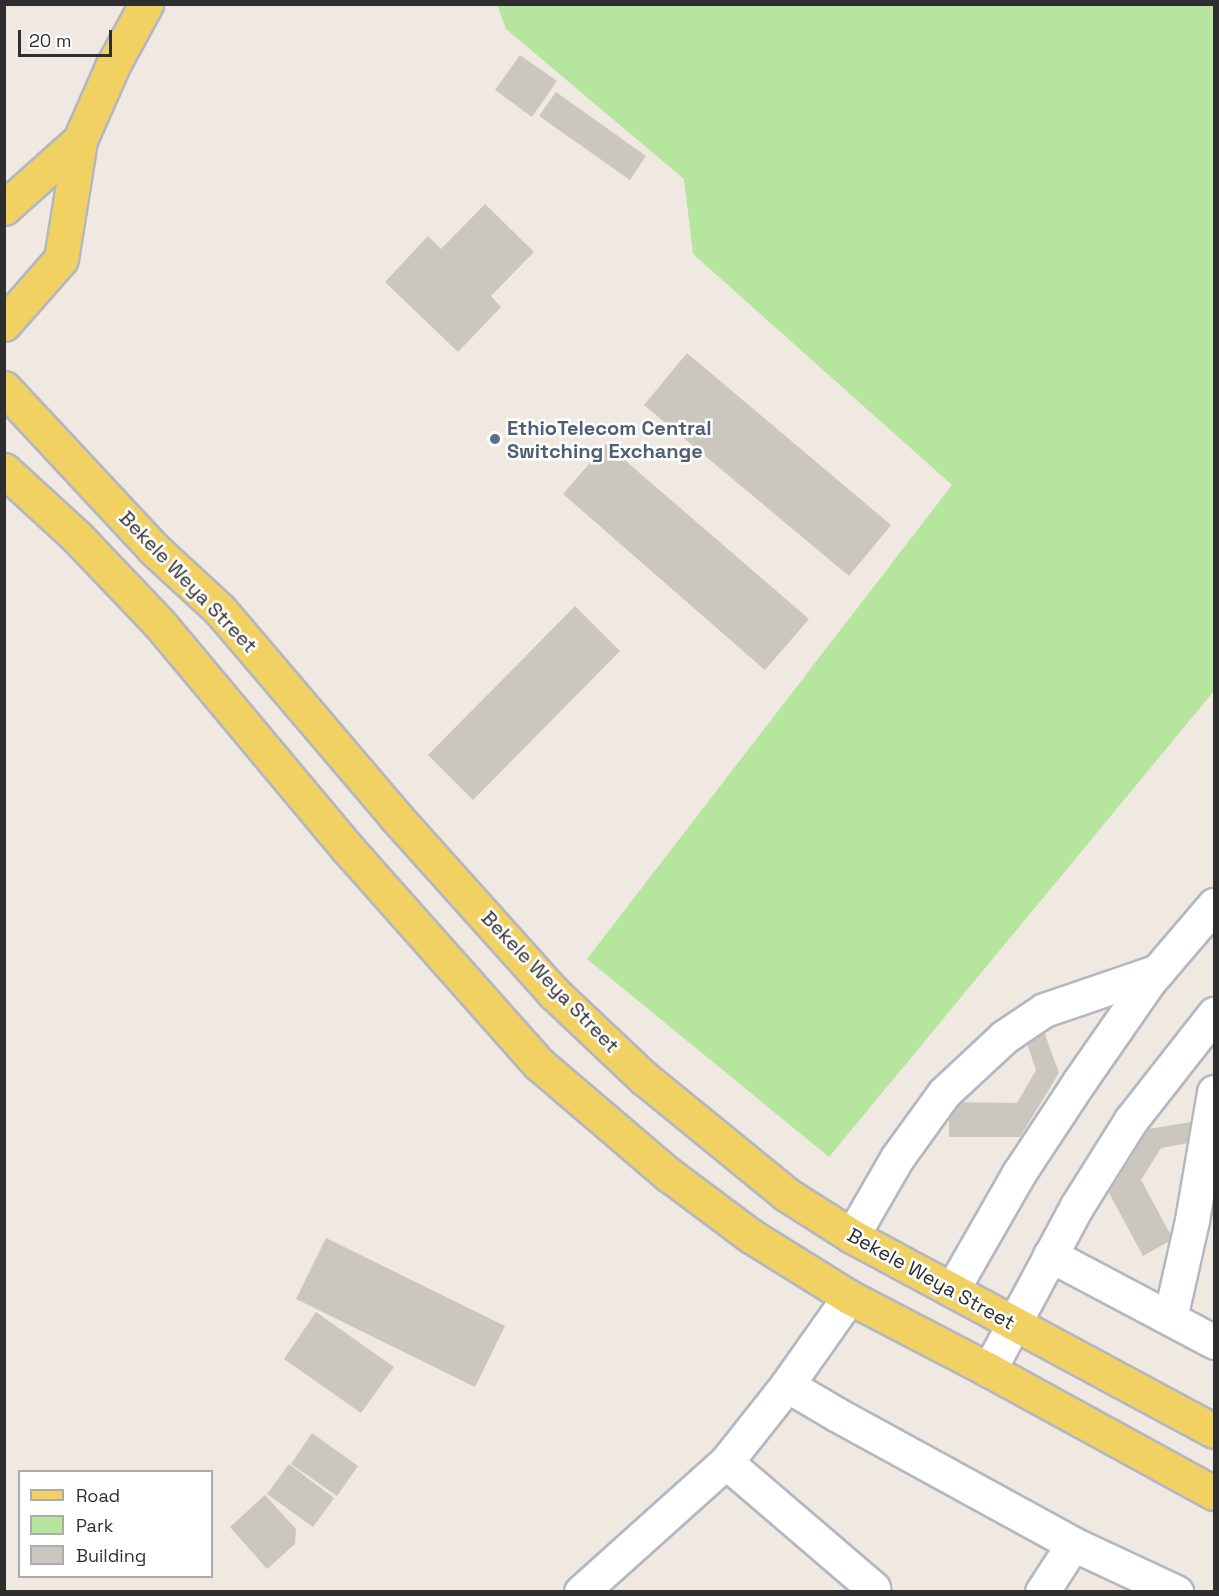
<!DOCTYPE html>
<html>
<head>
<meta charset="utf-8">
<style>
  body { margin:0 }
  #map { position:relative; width:1219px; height:1596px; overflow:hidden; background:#efe9e1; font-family:"Space Grotesk",sans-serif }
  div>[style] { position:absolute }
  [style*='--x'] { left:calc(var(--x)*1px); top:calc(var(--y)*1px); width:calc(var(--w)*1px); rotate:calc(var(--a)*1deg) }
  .green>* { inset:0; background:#b6e59e }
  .building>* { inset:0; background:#cbc7bf }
  .roads { filter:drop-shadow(2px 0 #b4b7c1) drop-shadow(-2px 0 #b4b7c1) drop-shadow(0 2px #b4b7c1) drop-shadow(0 -2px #b4b7c1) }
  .minor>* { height:33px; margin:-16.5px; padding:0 16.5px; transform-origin:16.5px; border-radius:16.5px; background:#fff }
  .major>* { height:33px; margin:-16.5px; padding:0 16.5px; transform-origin:16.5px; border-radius:16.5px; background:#f2d163 }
  .dots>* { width:16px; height:16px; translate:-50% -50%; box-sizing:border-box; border:3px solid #fff; border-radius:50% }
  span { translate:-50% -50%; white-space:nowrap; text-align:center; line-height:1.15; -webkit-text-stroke:5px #fff; paint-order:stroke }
  .service-label { font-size:20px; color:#4e5e75; font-weight:700 }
  .left { translate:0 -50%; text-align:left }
  .street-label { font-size:20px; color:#2e2e2e }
  .frame { position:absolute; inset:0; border:6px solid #2e2e2e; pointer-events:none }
  .legend { position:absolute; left:18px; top:1470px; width:195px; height:108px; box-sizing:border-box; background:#fff; border:2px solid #ababab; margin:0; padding:8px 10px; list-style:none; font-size:18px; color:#2e2e2e }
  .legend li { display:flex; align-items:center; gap:12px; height:30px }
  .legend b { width:30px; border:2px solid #ababab }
  .scale { position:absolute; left:18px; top:30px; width:94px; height:27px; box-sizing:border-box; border:3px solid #2e2e2e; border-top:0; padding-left:8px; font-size:18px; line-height:21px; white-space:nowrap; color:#2e2e2e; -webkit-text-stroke:4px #fff; paint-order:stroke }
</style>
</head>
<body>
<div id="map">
  <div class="green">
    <div style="clip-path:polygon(497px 5px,1214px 5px,1214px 691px,829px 1157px,587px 959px,952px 485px,693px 254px,684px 179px,506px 29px)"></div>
  </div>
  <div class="building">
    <div style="clip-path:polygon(520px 55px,557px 81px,532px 117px,495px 90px)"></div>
    <div style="clip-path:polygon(556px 92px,646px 156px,630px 180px,539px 116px)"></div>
    <div style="clip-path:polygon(485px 204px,534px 252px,491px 296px,501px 307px,458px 352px,385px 282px,428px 236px,441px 249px)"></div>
    <div style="clip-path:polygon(687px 353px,891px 525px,849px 576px,644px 405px)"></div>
    <div style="clip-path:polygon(606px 444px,809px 619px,765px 670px,563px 494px)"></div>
    <div style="clip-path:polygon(575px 606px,620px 651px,473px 800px,428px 755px)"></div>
    <div style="clip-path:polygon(1042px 1026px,1059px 1073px,1020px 1137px,949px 1137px,949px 1102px,1017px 1103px,1036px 1070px,1025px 1038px)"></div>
    <div style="clip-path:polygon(1197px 1121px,1194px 1142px,1161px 1148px,1141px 1180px,1173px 1239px,1143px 1256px,1109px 1193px,1148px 1129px)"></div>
    <div style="clip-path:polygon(326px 1238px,505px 1326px,475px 1387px,296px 1299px)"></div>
    <div style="clip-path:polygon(316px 1312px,394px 1367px,361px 1413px,284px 1359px)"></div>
    <div style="clip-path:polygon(312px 1433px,358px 1466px,337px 1496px,291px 1464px)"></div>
    <div style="clip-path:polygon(289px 1464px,334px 1498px,313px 1527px,267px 1494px)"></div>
    <div style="clip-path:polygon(265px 1495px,296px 1529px,295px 1544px,267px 1569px,230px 1527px)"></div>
  </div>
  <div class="roads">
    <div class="minor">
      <div style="--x:852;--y:1236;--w:90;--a:-60"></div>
      <div style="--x:897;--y:1158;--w:80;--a:-54.1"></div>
      <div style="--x:944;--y:1093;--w:82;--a:-43"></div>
      <div style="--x:1004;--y:1037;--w:48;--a:-34"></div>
      <div style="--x:1044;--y:1010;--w:120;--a:-18.9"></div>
      <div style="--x:1050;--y:1255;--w:186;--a:27.9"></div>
      <div style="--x:952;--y:1290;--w:135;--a:-60.2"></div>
      <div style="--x:1019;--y:1173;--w:109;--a:-56.6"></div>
      <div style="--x:1079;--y:1082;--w:124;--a:-55.2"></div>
      <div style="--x:1150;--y:980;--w:99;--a:-49.5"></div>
      <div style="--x:849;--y:1297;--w:108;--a:125.2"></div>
      <div style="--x:787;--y:1385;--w:57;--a:30.6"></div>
      <div style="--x:836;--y:1414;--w:270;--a:28.7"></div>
      <div style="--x:1073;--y:1544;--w:114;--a:25"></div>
      <div style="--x:1170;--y:1318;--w:100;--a:-77.3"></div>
      <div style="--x:1192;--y:1220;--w:130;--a:-80.2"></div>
      <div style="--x:989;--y:1370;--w:186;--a:-61.8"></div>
      <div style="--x:1077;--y:1206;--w:102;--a:-57.9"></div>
      <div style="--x:1131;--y:1120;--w:135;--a:-51.9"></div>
      <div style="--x:726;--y:1462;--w:194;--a:40.6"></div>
      <div style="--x:581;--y:1592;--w:195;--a:-41.9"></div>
      <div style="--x:726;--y:1462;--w:98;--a:-51.6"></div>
      <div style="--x:1042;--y:1592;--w:57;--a:-57.1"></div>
    </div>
    <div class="major">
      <div style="--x:4;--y:208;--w:102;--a:-41.8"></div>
      <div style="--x:4;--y:324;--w:86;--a:-48.8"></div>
      <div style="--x:61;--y:259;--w:121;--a:-80.9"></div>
      <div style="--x:80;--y:140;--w:80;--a:-66.3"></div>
      <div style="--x:112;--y:67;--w:72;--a:-61.6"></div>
      <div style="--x:4;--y:388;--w:221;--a:47"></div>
      <div style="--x:155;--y:550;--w:88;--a:42.7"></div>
      <div style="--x:220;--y:610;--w:272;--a:49.6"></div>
      <div style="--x:396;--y:817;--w:237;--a:48.1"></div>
      <div style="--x:554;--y:993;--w:124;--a:43.4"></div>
      <div style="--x:644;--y:1078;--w:183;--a:39.2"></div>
      <div style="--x:786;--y:1194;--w:78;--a:32.5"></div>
      <div style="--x:852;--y:1236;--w:411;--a:28.3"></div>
      <div style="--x:4;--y:470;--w:99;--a:42.5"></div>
      <div style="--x:77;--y:537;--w:119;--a:46.4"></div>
      <div style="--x:159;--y:623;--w:295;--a:50.1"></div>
      <div style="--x:348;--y:849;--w:288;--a:48.4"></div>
      <div style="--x:539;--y:1064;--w:170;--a:40.5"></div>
      <div style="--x:668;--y:1174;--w:104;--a:36.8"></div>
      <div style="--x:751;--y:1236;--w:115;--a:31.9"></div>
      <div style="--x:849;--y:1297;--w:158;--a:27.5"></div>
      <div style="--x:989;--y:1370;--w:256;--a:28.7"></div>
    </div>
  </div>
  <div class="dots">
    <div style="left:495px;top:439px;background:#5c6f8a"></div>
  </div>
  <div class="service-label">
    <span class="left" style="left:507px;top:440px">EthioTelecom Central<br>Switching Exchange</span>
  </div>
  <div class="street-label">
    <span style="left:188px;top:582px;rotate:46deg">Bekele Weya Street</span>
    <span style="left:550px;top:982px;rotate:46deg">Bekele Weya Street</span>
    <span style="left:931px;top:1279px;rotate:29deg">Bekele Weya Street</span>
  </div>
  <div class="frame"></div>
  <ul class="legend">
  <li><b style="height:8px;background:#f2d163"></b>Road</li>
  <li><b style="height:16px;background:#b6e59e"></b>Park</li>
  <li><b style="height:16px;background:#cbc7bf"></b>Building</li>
  </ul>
  <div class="scale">20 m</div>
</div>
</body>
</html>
